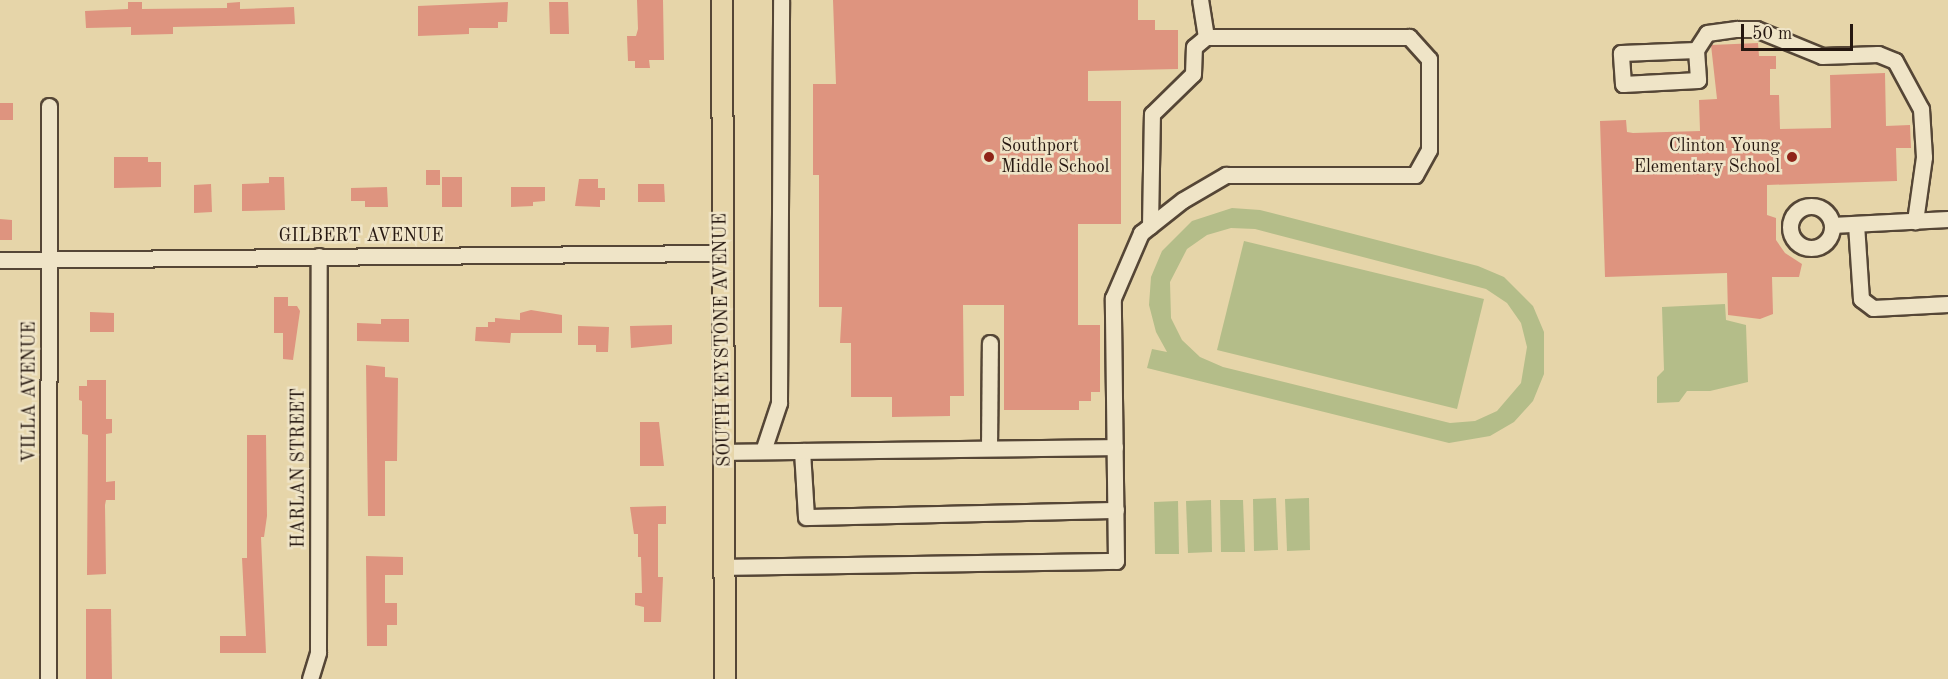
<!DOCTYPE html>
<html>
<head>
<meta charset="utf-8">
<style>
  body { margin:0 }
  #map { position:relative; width:1948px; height:679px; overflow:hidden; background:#e6d5a9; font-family:"Old Standard TT",serif }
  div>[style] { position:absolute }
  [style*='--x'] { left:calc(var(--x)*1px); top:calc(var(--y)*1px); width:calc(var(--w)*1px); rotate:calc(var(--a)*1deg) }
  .green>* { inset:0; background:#b4bd89 }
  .building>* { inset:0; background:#de947f }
  .roads { filter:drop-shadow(2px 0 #554636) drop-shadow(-2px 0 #554636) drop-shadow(0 2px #554636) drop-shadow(0 -2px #554636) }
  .minor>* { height:15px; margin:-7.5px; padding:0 7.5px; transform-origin:7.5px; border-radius:7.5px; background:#efe4c7 }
  .minor>.ring { margin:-7.5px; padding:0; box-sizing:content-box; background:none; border:15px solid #efe4c7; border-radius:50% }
  .major>* { height:20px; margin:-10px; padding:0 10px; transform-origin:10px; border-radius:10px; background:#e6d5a9 }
  .dots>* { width:16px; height:16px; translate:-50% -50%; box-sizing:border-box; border:3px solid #efe4c7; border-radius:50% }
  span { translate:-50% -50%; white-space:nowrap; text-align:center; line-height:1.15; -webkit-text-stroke:5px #efe4c7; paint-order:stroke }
  .poi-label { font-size:18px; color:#251710 }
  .left { translate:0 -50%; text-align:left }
  .right { translate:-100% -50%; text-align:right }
  .street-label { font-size:18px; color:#251710 }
  .scale { position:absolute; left:1741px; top:24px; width:112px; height:27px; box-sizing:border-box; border:3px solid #251710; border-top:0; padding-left:8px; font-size:18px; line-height:21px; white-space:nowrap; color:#251710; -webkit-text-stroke:4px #efe4c7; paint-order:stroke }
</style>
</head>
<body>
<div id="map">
  <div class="green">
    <div style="clip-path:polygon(evenodd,1232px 208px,1260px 210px,1478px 266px,1504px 277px,1533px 306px,1544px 332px,1544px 374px,1533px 401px,1514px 422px,1490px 436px,1449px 443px,1147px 368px,1152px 349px,1167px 352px,1156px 332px,1149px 305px,1151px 277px,1162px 251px,1192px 221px,1232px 208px,1231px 228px,1255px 229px,1486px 289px,1507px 303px,1521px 323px,1527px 347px,1521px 383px,1497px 411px,1475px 421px,1450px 423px,1223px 367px,1200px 357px,1182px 340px,1171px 318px,1170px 282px,1187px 249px,1207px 235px,1231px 228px)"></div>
    <div style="clip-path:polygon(1244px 241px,1484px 299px,1457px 409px,1217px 350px)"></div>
    <div style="clip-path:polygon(1725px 304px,1726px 320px,1746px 325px,1748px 382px,1710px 391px,1687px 391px,1679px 402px,1657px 403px,1657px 377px,1664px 370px,1662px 307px)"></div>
    <div style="clip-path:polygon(1276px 498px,1278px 550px,1254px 551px,1253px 499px)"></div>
    <div style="clip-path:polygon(1309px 498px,1310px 550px,1287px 551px,1285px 499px)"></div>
    <div style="clip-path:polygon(1211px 500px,1212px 552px,1188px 553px,1186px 501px)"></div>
    <div style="clip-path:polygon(1220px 500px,1243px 500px,1245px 552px,1221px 552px)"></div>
    <div style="clip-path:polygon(1178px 501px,1179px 554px,1155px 554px,1154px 502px)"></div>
  </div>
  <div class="building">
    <div style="clip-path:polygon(637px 0,663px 0,664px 60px,649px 60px,650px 68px,635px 68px,635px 61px,628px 61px,627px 36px,636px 36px,638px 29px)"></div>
    <div style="clip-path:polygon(833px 0,1138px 0,1138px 20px,1155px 20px,1155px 30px,1178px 30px,1178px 69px,1088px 71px,1088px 101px,1121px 101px,1121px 224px,1078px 224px,1078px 325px,1100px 325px,1100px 392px,1091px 392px,1091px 401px,1079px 401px,1079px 410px,1004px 410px,1004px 305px,963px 305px,964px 396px,950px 396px,950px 416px,892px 417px,892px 397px,851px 397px,851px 343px,840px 343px,842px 307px,819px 307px,819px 175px,813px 175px,813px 84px,836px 84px)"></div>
    <div style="clip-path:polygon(128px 2px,142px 2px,142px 9px,227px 8px,227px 3px,240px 2px,240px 9px,294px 7px,295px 24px,173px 27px,173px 34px,131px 35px,131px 27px,86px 28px,85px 11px,128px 9px)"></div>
    <div style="clip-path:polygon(508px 2px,507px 22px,498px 22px,498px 28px,469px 28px,469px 34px,418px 36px,418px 6px)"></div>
    <div style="clip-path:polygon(549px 2px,568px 2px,569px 34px,550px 34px)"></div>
    <div style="clip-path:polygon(1758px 43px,1759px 56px,1776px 56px,1776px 69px,1770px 69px,1770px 95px,1779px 95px,1780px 129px,1831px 128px,1830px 75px,1885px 73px,1886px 126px,1910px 125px,1911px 148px,1896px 148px,1897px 181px,1767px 185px,1767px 215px,1776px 218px,1776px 240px,1785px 253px,1802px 264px,1799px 277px,1772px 277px,1773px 314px,1760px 319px,1728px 315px,1727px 273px,1605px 277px,1600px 121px,1626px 120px,1627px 132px,1633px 133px,1700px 131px,1699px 100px,1717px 99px,1711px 45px)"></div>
    <div style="clip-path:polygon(0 103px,13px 103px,13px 120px,0 120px)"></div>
    <div style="clip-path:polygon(114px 157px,148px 157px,148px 162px,161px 162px,161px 187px,114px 188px)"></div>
    <div style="clip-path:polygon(426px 170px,440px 170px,440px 185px,426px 185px)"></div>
    <div style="clip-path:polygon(269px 177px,284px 177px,285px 210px,242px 211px,242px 184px,269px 183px)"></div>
    <div style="clip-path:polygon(442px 177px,462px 177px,462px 207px,442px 207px)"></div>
    <div style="clip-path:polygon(579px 179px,598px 179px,598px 188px,605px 188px,605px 200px,600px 200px,600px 207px,575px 206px)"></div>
    <div style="clip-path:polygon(211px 184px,212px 212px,194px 213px,194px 185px)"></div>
    <div style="clip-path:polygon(638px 184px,664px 184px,665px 202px,638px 202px)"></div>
    <div style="clip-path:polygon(387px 187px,388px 207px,365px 207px,365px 201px,351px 201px,351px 188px)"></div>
    <div style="clip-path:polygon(511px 187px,545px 187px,545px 201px,533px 202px,533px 206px,511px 207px)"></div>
    <div style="clip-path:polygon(0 219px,12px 220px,12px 240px,0 240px)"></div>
    <div style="clip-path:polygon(274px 297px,288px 297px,288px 306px,297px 306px,300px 311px,293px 360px,283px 359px,283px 333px,274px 333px)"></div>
    <div style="clip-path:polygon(531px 310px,562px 315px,562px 333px,511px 333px,510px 343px,475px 341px,476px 327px,488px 327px,488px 322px,495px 322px,495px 318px,520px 320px,520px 313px)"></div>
    <div style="clip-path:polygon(90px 312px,114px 313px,114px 332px,90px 332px)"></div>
    <div style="clip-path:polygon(381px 319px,409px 319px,409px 342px,357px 341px,357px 323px,381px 324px)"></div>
    <div style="clip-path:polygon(672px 325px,672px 344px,631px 348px,630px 326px)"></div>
    <div style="clip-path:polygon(578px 326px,609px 327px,608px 352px,596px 352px,596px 345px,578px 345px)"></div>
    <div style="clip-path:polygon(366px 365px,385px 367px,385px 377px,398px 378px,397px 461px,385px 461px,385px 516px,368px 516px)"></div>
    <div style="clip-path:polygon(87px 380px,106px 380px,106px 419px,112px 419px,112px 433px,106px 434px,106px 482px,115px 481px,115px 500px,106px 500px,105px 505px,106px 574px,87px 575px,88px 435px,82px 434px,82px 401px,79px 400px,79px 386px,87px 386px)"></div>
    <div style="clip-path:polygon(640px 422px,659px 422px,664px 466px,640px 466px)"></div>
    <div style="clip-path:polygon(247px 435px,266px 435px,267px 516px,264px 537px,261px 537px,266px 653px,220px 653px,220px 636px,246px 636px,242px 558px,247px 558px)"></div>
    <div style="clip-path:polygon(666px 506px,666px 524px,658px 524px,658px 577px,663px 577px,661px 622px,644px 622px,644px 607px,635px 605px,635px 593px,642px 593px,641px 557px,638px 557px,638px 534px,634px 534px,630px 507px)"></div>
    <div style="clip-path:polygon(366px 556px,403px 557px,403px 575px,385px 575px,385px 603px,397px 603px,397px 625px,387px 625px,387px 646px,367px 646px)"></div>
    <div style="clip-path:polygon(86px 609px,111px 609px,112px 679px,86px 679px)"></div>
  </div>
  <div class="roads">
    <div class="minor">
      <div style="--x:1696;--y:50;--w:30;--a:86"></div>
      <div style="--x:1698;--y:80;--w:75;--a:176.9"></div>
      <div style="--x:1623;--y:84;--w:31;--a:-94"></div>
      <div style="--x:1621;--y:53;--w:75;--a:-2.3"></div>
      <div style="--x:1696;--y:50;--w:20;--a:-57"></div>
      <div style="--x:1707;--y:33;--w:30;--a:-8"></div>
      <div style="--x:1737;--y:29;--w:19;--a:0"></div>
      <div style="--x:1756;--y:29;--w:71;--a:22.2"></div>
      <div style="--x:1822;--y:56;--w:56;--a:-2"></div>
      <div style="--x:1878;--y:54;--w:18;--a:22"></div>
      <div style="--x:1895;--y:61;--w:55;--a:61.6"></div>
      <div style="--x:1921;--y:109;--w:48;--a:86.4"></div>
      <div style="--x:1924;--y:157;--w:65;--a:98"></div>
      <div class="ring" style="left:1790px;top:206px;width:27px;height:27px"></div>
      <div style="--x:1856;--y:224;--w:75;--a:86.2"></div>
      <div style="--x:1861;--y:299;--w:15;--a:37"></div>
      <div style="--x:1873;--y:308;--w:75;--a:-3.1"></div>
      <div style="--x:1832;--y:225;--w:116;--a:-3"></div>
      <div style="--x:1150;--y:226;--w:112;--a:-89"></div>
      <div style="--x:1152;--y:114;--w:57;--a:-44.3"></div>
      <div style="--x:1193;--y:74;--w:27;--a:-88"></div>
      <div style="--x:1194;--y:47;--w:16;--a:-40"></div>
      <div style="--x:0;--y:260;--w:721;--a:-0.56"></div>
      <div style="--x:989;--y:448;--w:105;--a:-89.5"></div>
      <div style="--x:763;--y:451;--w:51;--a:-71.6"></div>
      <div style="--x:779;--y:403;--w:403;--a:-89.7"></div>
      <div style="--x:802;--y:451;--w:66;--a:86.5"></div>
      <div style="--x:806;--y:517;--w:310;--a:-1.3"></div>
      <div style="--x:723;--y:452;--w:392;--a:-0.7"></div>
      <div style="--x:725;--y:567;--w:391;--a:-0.9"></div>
      <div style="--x:1116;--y:561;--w:263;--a:-90.7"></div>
      <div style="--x:1113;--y:298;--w:71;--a:-66.7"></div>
      <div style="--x:1141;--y:233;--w:53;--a:-38.2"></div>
      <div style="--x:1183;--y:200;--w:50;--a:-30.2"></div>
      <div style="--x:1226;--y:175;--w:189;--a:0"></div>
      <div style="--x:1415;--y:175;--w:29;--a:-61"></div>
      <div style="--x:1429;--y:150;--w:91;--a:-90"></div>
      <div style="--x:1429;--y:59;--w:30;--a:-132"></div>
      <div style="--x:1409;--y:37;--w:203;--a:180"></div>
      <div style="--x:1206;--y:37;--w:37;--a:-99"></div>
      <div style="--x:48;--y:679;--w:573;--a:-89.9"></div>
      <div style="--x:310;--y:679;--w:28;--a:-73"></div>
      <div style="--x:318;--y:652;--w:396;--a:-89.9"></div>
    </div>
    <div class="major">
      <div style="--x:722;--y:0;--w:679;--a:89.75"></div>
    </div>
  </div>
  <div class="dots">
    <div style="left:989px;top:157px;background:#8f2418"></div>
    <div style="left:1792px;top:157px;background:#8f2418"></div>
  </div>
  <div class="poi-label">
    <span class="left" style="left:1001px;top:157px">Southport<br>Middle School</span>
    <span class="right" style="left:1780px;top:157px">Clinton Young<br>Elementary School</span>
  </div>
  <div class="street-label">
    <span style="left:361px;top:236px">GILBERT AVENUE</span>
    <span style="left:723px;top:340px;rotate:-91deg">SOUTH KEYSTONE AVENUE</span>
    <span style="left:30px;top:392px;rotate:-90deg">VILLA AVENUE</span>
    <span style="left:299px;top:468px;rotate:-90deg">HARLAN STREET</span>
  </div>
  <div class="scale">50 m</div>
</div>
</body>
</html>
